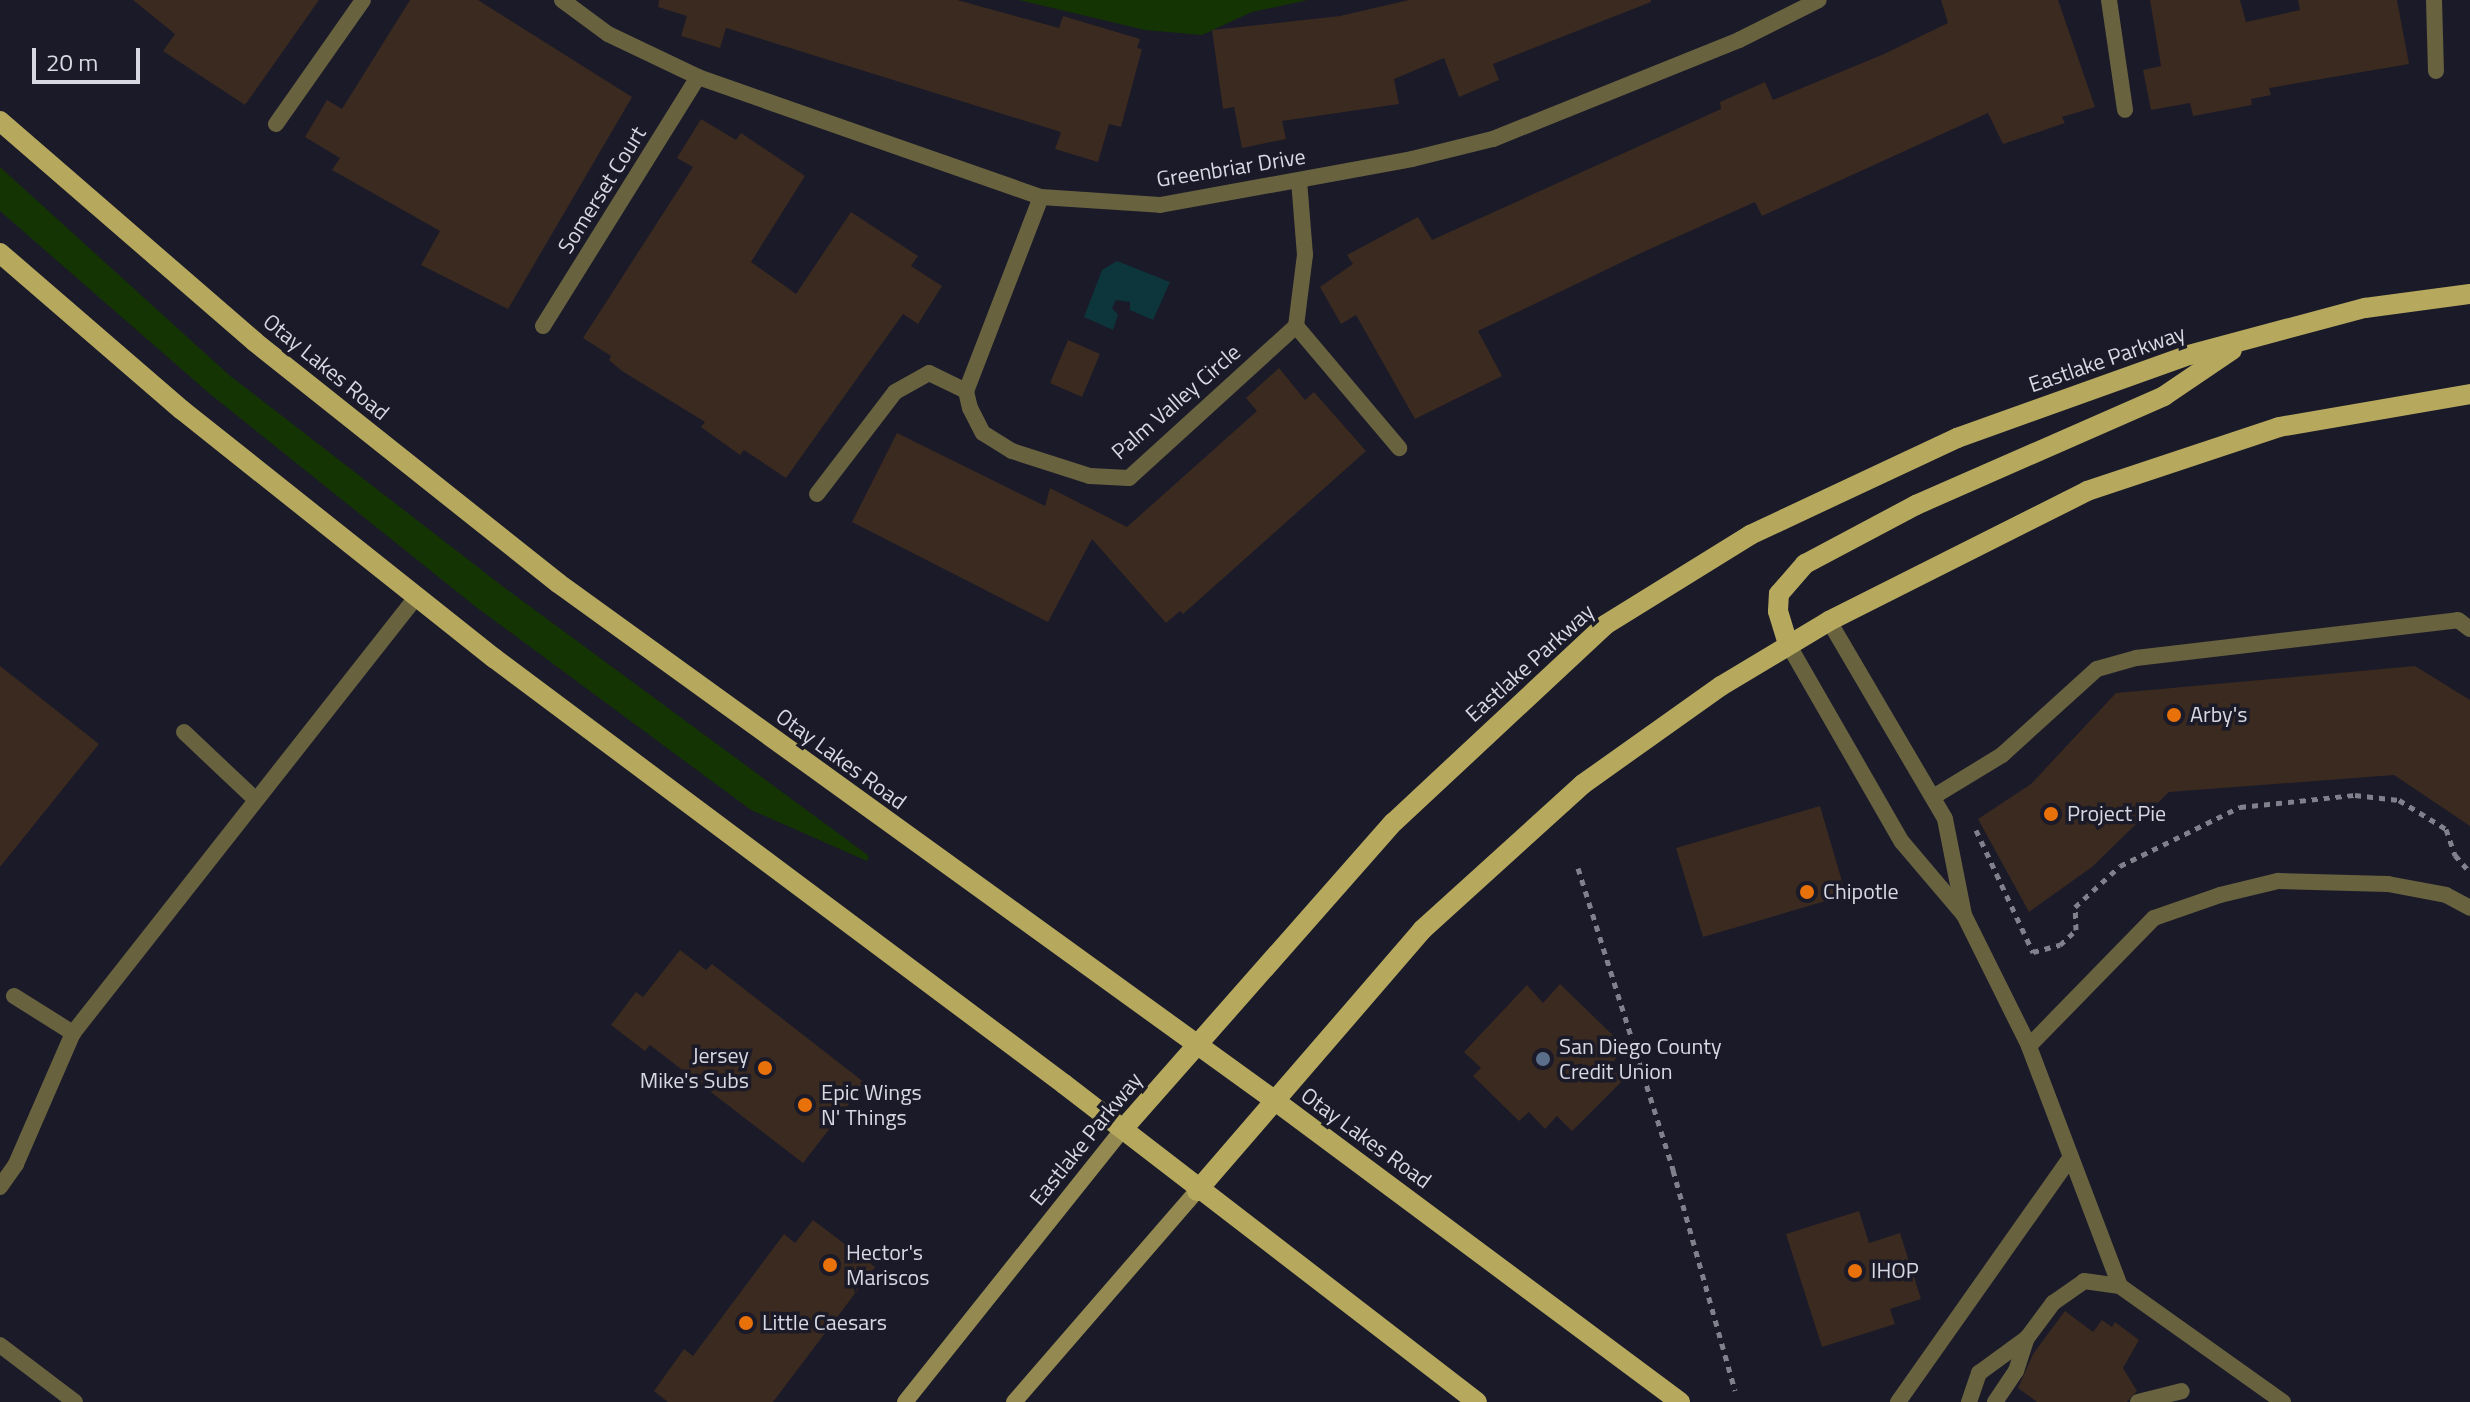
<!DOCTYPE html>
<html>
<head>
<meta charset="utf-8">
<style>
  body { margin:0 }
  #map { position:relative; width:2470px; height:1402px; overflow:hidden; background:#1b1a29; font-family:"Titillium Web",sans-serif }
  div>[style] { position:absolute }
  [style*='--x'] { left:calc(var(--x)*1px); top:calc(var(--y)*1px); width:calc(var(--w)*1px); rotate:calc(var(--a)*1deg) }
  .green>* { inset:0; background:#143403 }
  .water>* { inset:0; background:#0c353c }
  .building>* { inset:0; background:#3a2a1f }
  .path>* { height:5px; margin-top:-2.5px; transform-origin:0; background:repeating-linear-gradient(90deg,#81818d 0 6px,transparent 0 12px) }
  .service>* { height:16px; margin:-8px; padding:0 8px; transform-origin:8px; border-radius:8px; background:#68623f }
  .minor>* { height:16px; margin:-8px; padding:0 8px; transform-origin:8px; border-radius:8px; background:#68623f }
  .secondary>* { height:16px; margin:-8px; padding:0 8px; transform-origin:8px; border-radius:8px; background:#948a51 }
  .primary>* { height:20px; margin:-10px; padding:0 10px; transform-origin:10px; border-radius:10px; background:#b6a95e }
  .dots>* { width:22px; height:22px; translate:-50% -50%; box-sizing:border-box; border:4px solid #1b1a29; border-radius:50% }
  span { translate:-50% -50%; white-space:nowrap; text-align:center; line-height:1.15; -webkit-text-stroke:7px #1b1a29; paint-order:stroke }
  .street-label { font-size:22px; color:#d8d8e3 }
  .poi-label { font-size:22px; color:#d8d8e3 }
  .left { translate:0 -50%; text-align:left }
  .right { translate:-100% -50%; text-align:right }
  .scale { position:absolute; left:32px; top:48px; width:108px; height:36px; box-sizing:border-box; border:4px solid #d8d8e3; border-top:0; padding-left:10px; font-size:24px; line-height:28px; white-space:nowrap; color:#d8d8e3; -webkit-text-stroke:6px #1b1a29; paint-order:stroke }
</style>
</head>
<body>
<div id="map">
  <div class="green">
    <div style="clip-path:polygon(1019px 0,1308px 0,1252px 12px,1202px 35px,1145px 30px)"></div>
    <div style="clip-path:polygon(0 167px,229px 375px,501px 585px,869px 856px,867px 861px,751px 810px,476px 607px,210px 394px,0 211px)"></div>
  </div>
  <div class="water">
    <div style="clip-path:polygon(1117px 261px,1170px 282px,1153px 320px,1130px 310px,1130px 302px,1116px 300px,1112px 308px,1118px 315px,1113px 330px,1084px 317px,1102px 270px)"></div>
  </div>
  <div class="building">
    <div style="clip-path:polygon(133px 0,319px 0,245px 105px,163px 51px,175px 34px)"></div>
    <div style="clip-path:polygon(410px 0,478px 0,632px 97px,508px 309px,421px 265px,440px 231px,332px 170px,340px 158px,305px 137px,327px 100px,342px 109px)"></div>
    <div style="clip-path:polygon(659px 0,957px 0,1059px 28px,1063px 16px,1140px 39px,1137px 48px,1142px 49px,1121px 127px,1109px 124px,1098px 162px,1055px 149px,1061px 132px,726px 28px,720px 48px,681px 36px,687px 16px,658px 7px)"></div>
    <div style="clip-path:polygon(1409px 0,1651px 0,1651px 2px,1493px 64px,1499px 80px,1459px 97px,1444px 58px,1394px 79px,1399px 104px,1282px 121px,1286px 139px,1242px 148px,1234px 107px,1223px 109px,1212px 30px,1340px 16px)"></div>
    <div style="clip-path:polygon(1941px 0,2058px 0,2095px 107px,2062px 117px,2065px 123px,2003px 144px,1988px 113px,1762px 216px,1755px 202px,1641px 253px,1478px 331px,1502px 376px,1415px 419px,1356px 315px,1341px 324px,1320px 287px,1353px 264px,1347px 255px,1418px 217px,1432px 240px,1721px 109px,1720px 102px,1765px 82px,1773px 100px,1884px 54px,1948px 23px)"></div>
    <div style="clip-path:polygon(2150px 0,2240px 0,2246px 22px,2300px 10px,2298px 0,2397px 0,2409px 64px,2269px 88px,2271px 95px,2251px 99px,2252px 105px,2193px 116px,2190px 103px,2151px 110px,2143px 70px,2161px 66px)"></div>
    <div style="clip-path:polygon(701px 119px,736px 140px,741px 133px,805px 176px,751px 262px,796px 294px,851px 212px,918px 256px,911px 266px,942px 286px,918px 324px,903px 314px,786px 478px,744px 450px,740px 455px,701px 427px,705px 422px,622px 371px,609px 360px,611px 356px,583px 338px,693px 167px,677px 158px)"></div>
    <div style="clip-path:polygon(1068px 340px,1100px 354px,1082px 397px,1050px 383px)"></div>
    <div style="clip-path:polygon(1279px 368px,1305px 400px,1314px 392px,1366px 451px,1183px 614px,1180px 611px,1166px 623px,1092px 539px,1048px 622px,852px 522px,897px 433px,1045px 506px,1050px 488px,1127px 527px,1257px 411px,1246px 398px)"></div>
    <div style="clip-path:polygon(0 666px,99px 744px,0 867px)"></div>
    <div style="clip-path:polygon(2415px 666px,2470px 700px,2470px 826px,2394px 775px,2169px 792px,2092px 867px,2029px 912px,1978px 819px,2031px 784px,2116px 693px)"></div>
    <div style="clip-path:polygon(1820px 806px,1846px 895px,1703px 937px,1676px 848px)"></div>
    <div style="clip-path:polygon(680px 950px,706px 970px,712px 964px,865px 1083px,803px 1163px,650px 1045px,645px 1051px,611px 1025px,636px 992px,643px 997px)"></div>
    <div style="clip-path:polygon(1560px 984px,1626px 1048px,1610px 1065px,1625px 1078px,1572px 1131px,1557px 1116px,1545px 1129px,1529px 1112px,1519px 1121px,1473px 1076px,1481px 1068px,1464px 1052px,1527px 985px,1543px 1003px)"></div>
    <div style="clip-path:polygon(1859px 1211px,1869px 1243px,1900px 1233px,1921px 1299px,1890px 1309px,1895px 1324px,1822px 1347px,1786px 1234px)"></div>
    <div style="clip-path:polygon(813px 1220px,875px 1267px,773px 1402px,668px 1402px,654px 1391px,684px 1349px,693px 1356px,784px 1234px,795px 1243px)"></div>
    <div style="clip-path:polygon(2065px 1311px,2093px 1332px,2102px 1320px,2112px 1327px,2115px 1322px,2139px 1340px,2123px 1368px,2137px 1391px,2127px 1402px,2037px 1402px,2018px 1388px,2033px 1354px)"></div>
  </div>
  <div class="path">
    <div style="--x:1976;--y:830;--w:135;--a:65"></div>
    <div style="--x:2033;--y:952;--w:28;--a:-15"></div>
    <div style="--x:2060;--y:945;--w:22;--a:-43"></div>
    <div style="--x:2076;--y:930;--w:23;--a:-92"></div>
    <div style="--x:2075;--y:907;--w:61;--a:-42.3"></div>
    <div style="--x:2120;--y:866;--w:134;--a:-26.2"></div>
    <div style="--x:2240;--y:807;--w:116;--a:-6"></div>
    <div style="--x:2355;--y:795;--w:44;--a:6.5"></div>
    <div style="--x:2399;--y:800;--w:55;--a:31.7"></div>
    <div style="--x:2446;--y:829;--w:28;--a:71"></div>
    <div style="--x:2455;--y:855;--w:23;--a:49"></div>
    <div style="--x:1578;--y:868;--w:317;--a:72.5"></div>
    <div style="--x:1673;--y:1170;--w:229;--a:74.3"></div>
  </div>
  <div class="service">
    <div style="--x:1829;--y:621;--w:229;--a:59.6"></div>
    <div style="--x:1945;--y:819;--w:98;--a:78.8"></div>
    <div style="--x:1964;--y:915;--w:146;--a:63.6"></div>
    <div style="--x:1788;--y:644;--w:228;--a:60.1"></div>
    <div style="--x:1902;--y:842;--w:94;--a:49.7"></div>
    <div style="--x:184;--y:732;--w:99;--a:43.4"></div>
    <div style="--x:1933;--y:797;--w:81;--a:-31.3"></div>
    <div style="--x:2002;--y:755;--w:128;--a:-42.2"></div>
    <div style="--x:2097;--y:669;--w:41;--a:-15.8"></div>
    <div style="--x:2136;--y:658;--w:324;--a:-6.7"></div>
    <div style="--x:2458;--y:620;--w:15;--a:37"></div>
    <div style="--x:14;--y:996;--w:70;--a:32.1"></div>
    <div style="--x:0;--y:1187;--w:28;--a:-55"></div>
    <div style="--x:16;--y:1164;--w:143;--a:-66.5"></div>
    <div style="--x:73;--y:1033;--w:556;--a:-51.79"></div>
    <div style="--x:0;--y:1345;--w:94;--a:37.2"></div>
    <div style="--x:1898;--y:1402;--w:300;--a:-54.8"></div>
    <div style="--x:1969;--y:1402;--w:31;--a:-71"></div>
    <div style="--x:1979;--y:1373;--w:59;--a:-36.1"></div>
    <div style="--x:1995;--y:1402;--w:37;--a:-56"></div>
    <div style="--x:2016;--y:1371;--w:35;--a:-72"></div>
    <div style="--x:2027;--y:1338;--w:44;--a:-53.4"></div>
    <div style="--x:2053;--y:1303;--w:38;--a:-35"></div>
    <div style="--x:2084;--y:1281;--w:36;--a:8"></div>
    <div style="--x:2138;--y:1402;--w:45;--a:-14"></div>
    <div style="--x:2283;--y:1402;--w:200;--a:-144.6"></div>
    <div style="--x:2120;--y:1286;--w:257;--a:-110.8"></div>
    <div style="--x:2029;--y:1046;--w:179;--a:-45.7"></div>
    <div style="--x:2154;--y:918;--w:70;--a:-19.2"></div>
    <div style="--x:2220;--y:895;--w:60;--a:-13.6"></div>
    <div style="--x:2278;--y:881;--w:110;--a:1.6"></div>
    <div style="--x:2388;--y:884;--w:59;--a:10.7"></div>
    <div style="--x:2446;--y:895;--w:27;--a:28"></div>
  </div>
  <div class="minor">
    <div style="--x:562;--y:0;--w:57;--a:36.5"></div>
    <div style="--x:608;--y:34;--w:100;--a:25.5"></div>
    <div style="--x:698;--y:77;--w:363;--a:19.3"></div>
    <div style="--x:1041;--y:197;--w:119;--a:3.8"></div>
    <div style="--x:1160;--y:205;--w:256;--a:-10.3"></div>
    <div style="--x:1412;--y:159;--w:83;--a:-13.9"></div>
    <div style="--x:1493;--y:139;--w:265;--a:-21.9"></div>
    <div style="--x:1739;--y:40;--w:89;--a:-26.6"></div>
    <div style="--x:2109;--y:0;--w:111;--a:81.7"></div>
    <div style="--x:2434;--y:0;--w:71;--a:88.4"></div>
    <div style="--x:276;--y:124;--w:151;--a:-54.9"></div>
    <div style="--x:1041;--y:197;--w:208;--a:111.1"></div>
    <div style="--x:966;--y:391;--w:17;--a:77"></div>
    <div style="--x:970;--y:408;--w:28;--a:63"></div>
    <div style="--x:983;--y:433;--w:34;--a:32"></div>
    <div style="--x:1012;--y:451;--w:82;--a:17.8"></div>
    <div style="--x:1090;--y:476;--w:39;--a:3"></div>
    <div style="--x:1129;--y:478;--w:226;--a:-42.3"></div>
    <div style="--x:1296;--y:326;--w:72;--a:-82.8"></div>
    <div style="--x:1305;--y:255;--w:75;--a:-94.6"></div>
    <div style="--x:543;--y:326;--w:293;--a:-58.1"></div>
    <div style="--x:1296;--y:326;--w:160;--a:49.8"></div>
    <div style="--x:817;--y:494;--w:128;--a:-52.6"></div>
    <div style="--x:895;--y:392;--w:39;--a:-29"></div>
    <div style="--x:929;--y:373;--w:41;--a:25.9"></div>
  </div>
  <div class="secondary">
    <div style="--x:905;--y:1402;--w:349;--a:-51.4"></div>
    <div style="--x:1014;--y:1402;--w:279;--a:-49.1"></div>
  </div>
  <div class="primary">
    <div style="--x:0;--y:121;--w:337;--a:40.9"></div>
    <div style="--x:255;--y:342;--w:387;--a:38.5"></div>
    <div style="--x:558;--y:583;--w:883;--a:35.83"></div>
    <div style="--x:1274;--y:1100;--w:506;--a:36.64"></div>
    <div style="--x:0;--y:253;--w:240;--a:40.8"></div>
    <div style="--x:182;--y:410;--w:399;--a:38.5"></div>
    <div style="--x:494;--y:658;--w:712;--a:36.77"></div>
    <div style="--x:1064;--y:1084;--w:521;--a:37.6"></div>
    <div style="--x:1788;--y:644;--w:34;--a:-107"></div>
    <div style="--x:1778;--y:611;--w:17;--a:-87"></div>
    <div style="--x:1779;--y:594;--w:40;--a:-49"></div>
    <div style="--x:1805;--y:564;--w:126;--a:-28"></div>
    <div style="--x:1916;--y:505;--w:271;--a:-23.7"></div>
    <div style="--x:2164;--y:396;--w:82;--a:-34.1"></div>
    <div style="--x:1123;--y:1129;--w:409;--a:-48.6"></div>
    <div style="--x:1394;--y:822;--w:289;--a:-43"></div>
    <div style="--x:1605;--y:625;--w:171;--a:-31.8"></div>
    <div style="--x:1750;--y:535;--w:229;--a:-25.1"></div>
    <div style="--x:1957;--y:438;--w:246;--a:-19.7"></div>
    <div style="--x:2189;--y:355;--w:182;--a:-15"></div>
    <div style="--x:2365;--y:308;--w:106;--a:-7.6"></div>
    <div style="--x:1197;--y:1191;--w:345;--a:-49.2"></div>
    <div style="--x:1422;--y:930;--w:217;--a:-42.2"></div>
    <div style="--x:1583;--y:784;--w:169;--a:-35.4"></div>
    <div style="--x:1721;--y:686;--w:126;--a:-31"></div>
    <div style="--x:1829;--y:621;--w:289;--a:-26.7"></div>
    <div style="--x:2087;--y:491;--w:202;--a:-18.4"></div>
    <div style="--x:2279;--y:427;--w:194;--a:-9.8"></div>
  </div>
  <div class="dots">
    <div style="left:2174px;top:715px;background:#e8710a"></div>
    <div style="left:2051px;top:814px;background:#e8710a"></div>
    <div style="left:1807px;top:892px;background:#e8710a"></div>
    <div style="left:1543px;top:1059px;background:#5c6f8a"></div>
    <div style="left:765px;top:1068px;background:#e8710a"></div>
    <div style="left:805px;top:1105px;background:#e8710a"></div>
    <div style="left:830px;top:1265px;background:#e8710a"></div>
    <div style="left:1855px;top:1271px;background:#e8710a"></div>
    <div style="left:746px;top:1323px;background:#e8710a"></div>
  </div>
  <div class="street-label">
    <span style="left:1231px;top:168px;rotate:-9deg">Greenbriar Drive</span>
    <span style="left:602px;top:190px;rotate:-58deg">Somerset Court</span>
    <span style="left:2107px;top:359px;rotate:-19deg">Eastlake Parkway</span>
    <span style="left:326px;top:367px;rotate:39deg">Otay Lakes Road</span>
    <span style="left:1176px;top:402px;rotate:-41deg">Palm Valley Circle</span>
    <span style="left:1530px;top:663px;rotate:-42deg">Eastlake Parkway</span>
    <span style="left:841px;top:759px;rotate:36deg">Otay Lakes Road</span>
    <span style="left:1366px;top:1138px;rotate:36deg">Otay Lakes Road</span>
    <span style="left:1086px;top:1139px;rotate:-51deg">Eastlake Parkway</span>
  </div>
  <div class="poi-label">
    <span class="left" style="left:2190px;top:715px">Arby's</span>
    <span class="left" style="left:2067px;top:814px">Project Pie</span>
    <span class="left" style="left:1823px;top:892px">Chipotle</span>
    <span class="left" style="left:1559px;top:1059px">San Diego County<br>Credit Union</span>
    <span class="right" style="left:749px;top:1068px">Jersey<br>Mike's Subs</span>
    <span class="left" style="left:821px;top:1105px">Epic Wings<br>N' Things</span>
    <span class="left" style="left:846px;top:1265px">Hector's<br>Mariscos</span>
    <span class="left" style="left:1871px;top:1271px">IHOP</span>
    <span class="left" style="left:762px;top:1323px">Little Caesars</span>
  </div>
  <div class="scale">20 m</div>
</div>
</body>
</html>
